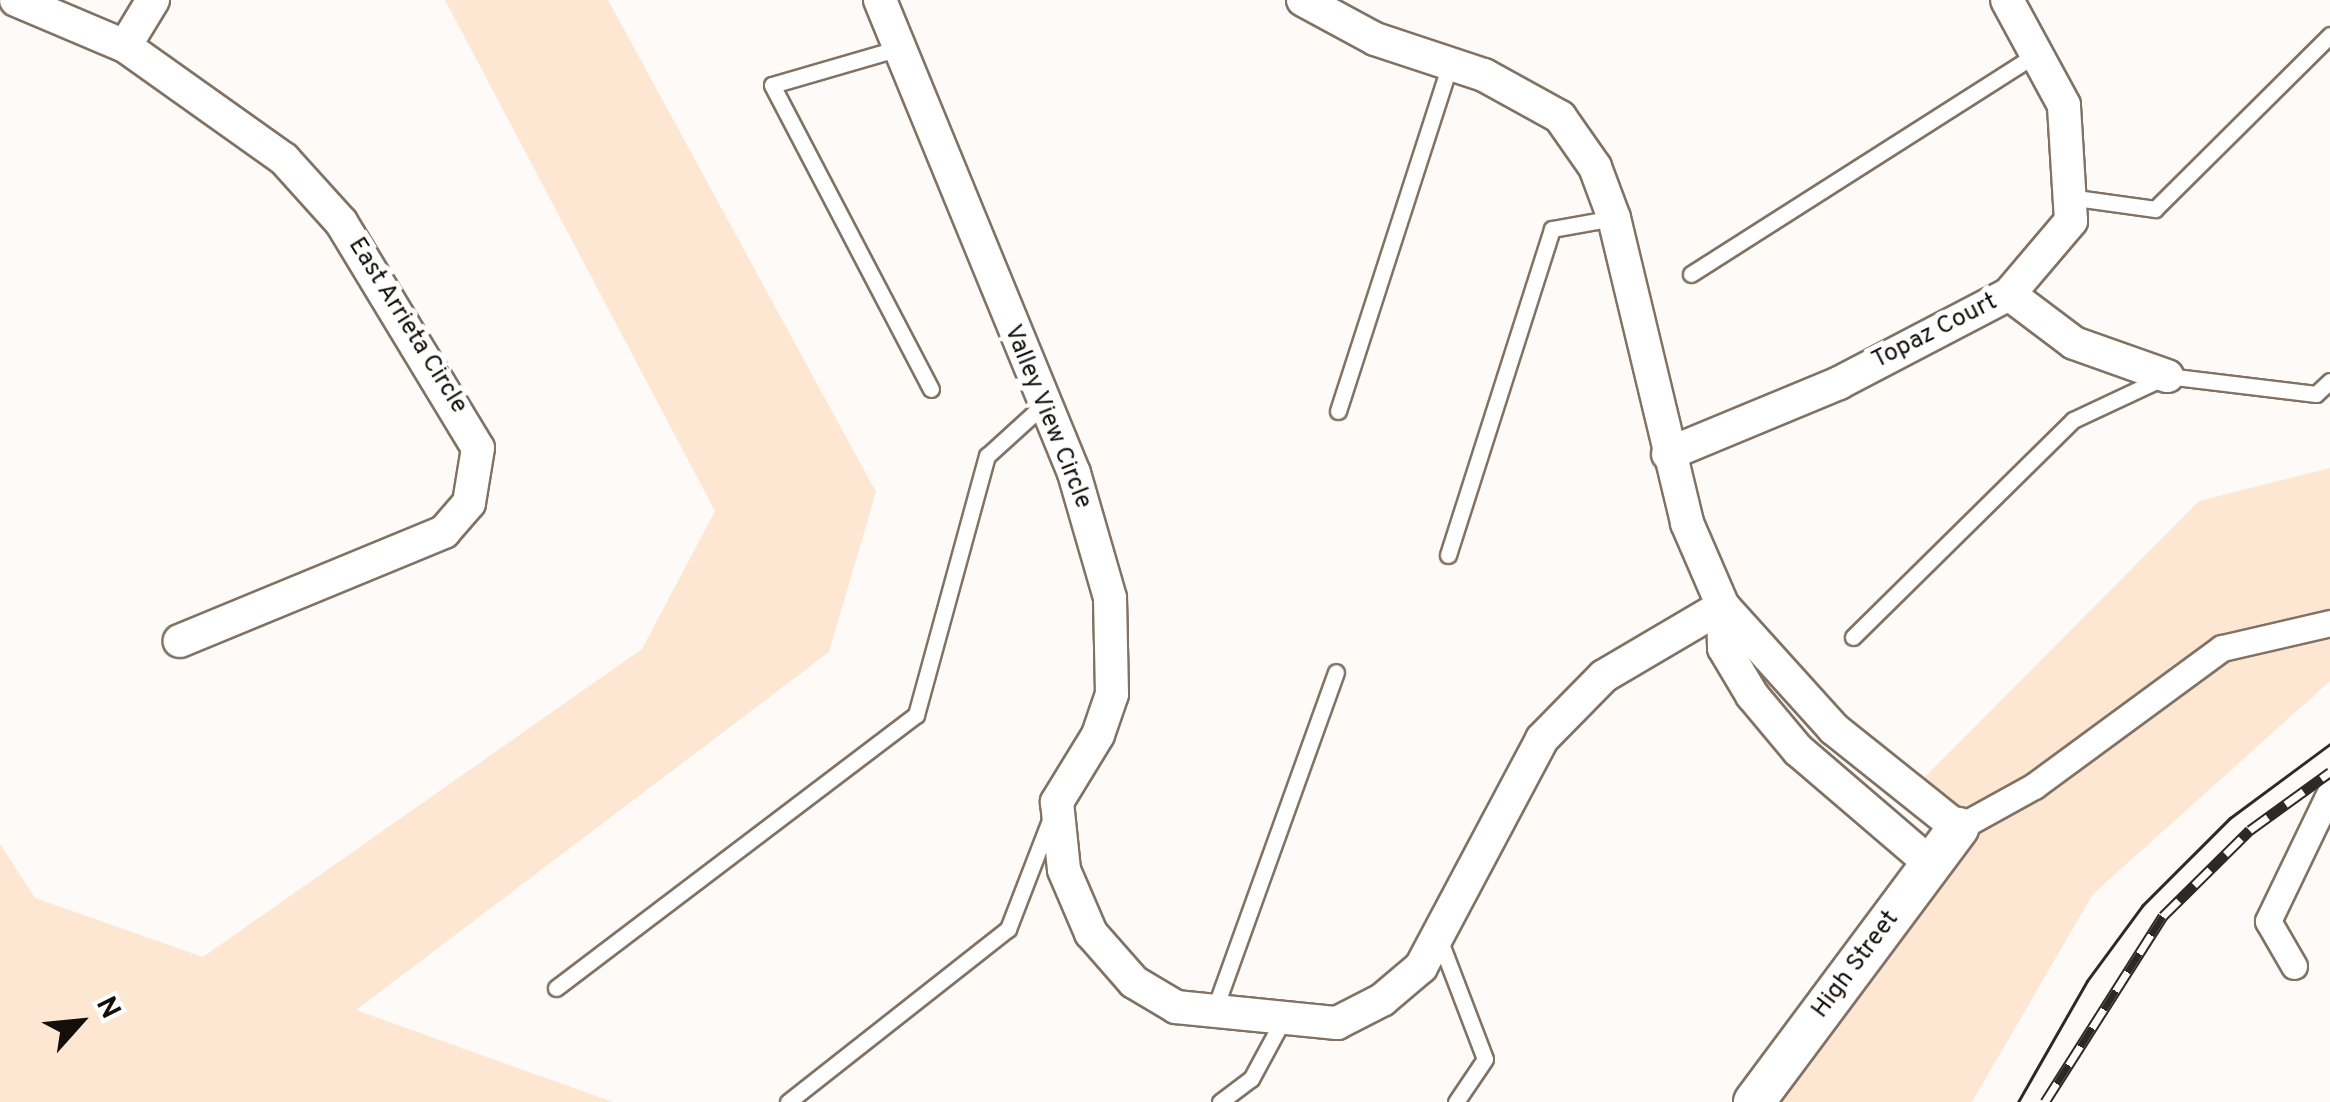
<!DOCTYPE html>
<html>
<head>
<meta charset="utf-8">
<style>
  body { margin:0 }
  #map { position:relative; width:2330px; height:1102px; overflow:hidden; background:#fdfaf7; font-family:Overpass,sans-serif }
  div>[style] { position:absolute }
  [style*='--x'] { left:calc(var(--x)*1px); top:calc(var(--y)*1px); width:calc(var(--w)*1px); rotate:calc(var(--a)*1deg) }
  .green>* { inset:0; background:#fde7d3 }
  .roads { filter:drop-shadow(2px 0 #817264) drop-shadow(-2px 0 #817264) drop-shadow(0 2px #817264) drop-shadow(0 -2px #817264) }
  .service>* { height:15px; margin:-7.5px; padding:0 7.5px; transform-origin:7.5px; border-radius:7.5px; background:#fff }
  .pedestrian>* { height:25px; margin:-12.5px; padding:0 12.5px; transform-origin:12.5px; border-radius:12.5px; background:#fff }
  .minor>* { height:32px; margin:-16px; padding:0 16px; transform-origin:16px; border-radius:16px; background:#fff }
  .tertiary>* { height:40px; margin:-20px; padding:0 20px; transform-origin:20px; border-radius:20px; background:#fff }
  .tram>* { height:2.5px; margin:-1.25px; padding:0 1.25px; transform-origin:1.25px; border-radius:1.25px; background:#2e2924 }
  .rail>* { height:11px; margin-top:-5.5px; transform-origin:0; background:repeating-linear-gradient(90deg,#fff 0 22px,#2e2924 0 44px); box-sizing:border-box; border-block:2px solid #2e2924 }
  span { translate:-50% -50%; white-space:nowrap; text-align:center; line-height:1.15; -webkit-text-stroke:10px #fff; paint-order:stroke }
  .street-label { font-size:25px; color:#140f0a }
  .north { position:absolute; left:30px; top:972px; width:100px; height:100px; -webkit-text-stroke:8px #fff; paint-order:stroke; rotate:63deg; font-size:28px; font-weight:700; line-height:40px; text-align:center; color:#140f0a }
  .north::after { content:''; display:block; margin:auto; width:35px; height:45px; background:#140f0a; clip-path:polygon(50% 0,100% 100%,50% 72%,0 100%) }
</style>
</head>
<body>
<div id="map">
  <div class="green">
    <div style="clip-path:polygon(445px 0,608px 0,876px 492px,829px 652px,356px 1010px,613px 1102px,0 1102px,0 844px,35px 898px,203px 957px,642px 649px,715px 511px)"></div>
    <div style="clip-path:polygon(2330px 468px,2330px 681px,2093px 894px,1972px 1102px,1740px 1102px,1958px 829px,1918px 784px,2199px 501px)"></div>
  </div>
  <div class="roads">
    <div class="service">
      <div style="--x:896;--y:49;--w:129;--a:163.8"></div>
      <div style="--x:772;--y:85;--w:343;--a:62.4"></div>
      <div style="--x:2069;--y:197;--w:87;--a:7.9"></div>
      <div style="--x:2155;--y:209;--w:247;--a:-44.8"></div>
      <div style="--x:1691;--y:274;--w:409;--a:-32.5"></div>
      <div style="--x:1338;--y:411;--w:365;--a:-72.1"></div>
      <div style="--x:1448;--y:555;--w:342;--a:-72.3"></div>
      <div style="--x:1552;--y:229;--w:63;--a:-10.1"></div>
      <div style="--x:1853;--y:637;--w:309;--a:-44.6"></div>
      <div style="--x:2073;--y:420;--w:104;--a:-25.1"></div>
      <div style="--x:2167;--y:376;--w:150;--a:6.9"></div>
      <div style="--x:2316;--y:394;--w:19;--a:-43"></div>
      <div style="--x:1440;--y:941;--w:126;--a:69.1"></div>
      <div style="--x:1485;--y:1059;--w:52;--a:124"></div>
      <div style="--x:556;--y:988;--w:452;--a:-37.2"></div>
      <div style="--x:916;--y:715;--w:269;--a:-74.7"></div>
      <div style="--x:987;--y:456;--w:76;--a:-42.3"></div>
      <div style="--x:1214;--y:1011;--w:360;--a:-70.2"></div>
      <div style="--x:788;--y:1102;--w:280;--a:-38.2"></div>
      <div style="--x:1008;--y:929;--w:117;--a:-68.9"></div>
      <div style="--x:1220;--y:1102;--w:39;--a:-37"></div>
      <div style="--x:1251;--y:1079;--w:69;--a:-61.6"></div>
    </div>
    <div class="pedestrian">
      <div style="--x:1958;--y:828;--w:87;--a:-28.9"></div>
      <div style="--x:2034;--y:786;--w:233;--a:-36.3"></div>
      <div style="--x:2222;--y:648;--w:111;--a:-13"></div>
      <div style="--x:2294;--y:966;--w:52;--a:-120"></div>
      <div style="--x:2268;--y:921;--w:143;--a:-64.3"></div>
    </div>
    <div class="minor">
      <div style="--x:16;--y:0;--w:118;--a:22.9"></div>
      <div style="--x:125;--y:46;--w:195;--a:35.4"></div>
      <div style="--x:284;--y:159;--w:85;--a:47.9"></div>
      <div style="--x:341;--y:222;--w:264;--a:58.8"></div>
      <div style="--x:478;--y:448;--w:56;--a:99.3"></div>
      <div style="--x:469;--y:503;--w:38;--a:131"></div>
      <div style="--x:444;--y:532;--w:286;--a:157.6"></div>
      <div style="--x:880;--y:0;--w:511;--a:67.7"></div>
      <div style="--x:1074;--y:473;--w:130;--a:73.9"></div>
      <div style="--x:1110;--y:598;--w:96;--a:88.8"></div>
      <div style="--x:1112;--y:694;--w:43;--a:108.9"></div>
      <div style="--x:1098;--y:735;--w:79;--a:121.5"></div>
      <div style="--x:1057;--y:802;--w:68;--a:84.1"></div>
      <div style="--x:1064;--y:870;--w:69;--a:66.8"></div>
      <div style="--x:1091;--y:933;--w:65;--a:48.7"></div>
      <div style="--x:1134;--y:982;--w:49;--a:30.8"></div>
      <div style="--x:1176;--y:1007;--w:162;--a:5.7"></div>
      <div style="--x:1337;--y:1023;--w:51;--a:-27.1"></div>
      <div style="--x:1382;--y:1000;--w:51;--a:-40.2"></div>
      <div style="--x:1421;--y:967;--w:258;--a:-62"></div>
      <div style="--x:1542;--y:739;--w:88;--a:-45.5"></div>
      <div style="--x:1604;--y:676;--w:138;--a:-30.5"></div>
      <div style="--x:1303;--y:0;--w:82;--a:28.4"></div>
      <div style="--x:1375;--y:39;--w:115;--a:18.3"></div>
      <div style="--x:1484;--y:75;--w:87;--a:28.9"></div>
      <div style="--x:1560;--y:117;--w:61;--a:55"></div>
      <div style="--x:1595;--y:167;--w:54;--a:69.6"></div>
      <div style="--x:1614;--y:218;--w:314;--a:76.5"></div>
      <div style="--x:1687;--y:523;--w:90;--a:66.6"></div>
      <div style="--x:1723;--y:606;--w:166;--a:47.9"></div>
      <div style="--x:1834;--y:729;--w:159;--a:38.6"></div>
      <div style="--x:125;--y:46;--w:54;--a:-58.7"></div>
      <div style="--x:2009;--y:294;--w:81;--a:37"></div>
      <div style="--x:2074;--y:343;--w:99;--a:19.5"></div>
      <div style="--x:1668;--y:454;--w:185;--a:-22.5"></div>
      <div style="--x:1839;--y:383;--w:192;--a:-27.6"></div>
      <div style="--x:2009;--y:294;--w:96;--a:-49.7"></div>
      <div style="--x:2071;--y:221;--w:116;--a:-93.5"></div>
      <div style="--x:2064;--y:105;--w:119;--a:-118.5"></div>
      <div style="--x:1723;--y:606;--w:42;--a:88.6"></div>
      <div style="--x:1724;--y:648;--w:55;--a:59.2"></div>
      <div style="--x:1752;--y:695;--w:72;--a:50.1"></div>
      <div style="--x:1798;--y:750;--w:175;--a:40.6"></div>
    </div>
    <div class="tertiary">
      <div style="--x:1754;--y:1102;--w:342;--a:-53.3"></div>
    </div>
  </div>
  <div class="tram">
    <div style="--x:2018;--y:1102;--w:139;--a:-60.3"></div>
    <div style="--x:2087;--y:981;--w:93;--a:-53.7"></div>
    <div style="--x:2142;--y:906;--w:124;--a:-45"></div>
    <div style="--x:2230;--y:818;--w:124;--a:-36.5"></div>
  </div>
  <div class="rail">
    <div style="--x:2045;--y:1102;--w:220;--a:-57.6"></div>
    <div style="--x:2163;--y:916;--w:122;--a:-44.7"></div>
    <div style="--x:2250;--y:830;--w:99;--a:-35.9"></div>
  </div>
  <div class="street-label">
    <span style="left:407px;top:326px;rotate:58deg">East Arrieta Circle</span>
    <span style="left:1935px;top:332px;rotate:-27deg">Topaz Court</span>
    <span style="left:1047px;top:417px;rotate:68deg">Valley View Circle</span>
    <span style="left:1856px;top:965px;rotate:-53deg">High Street</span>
  </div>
  <div class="north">N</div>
</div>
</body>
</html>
